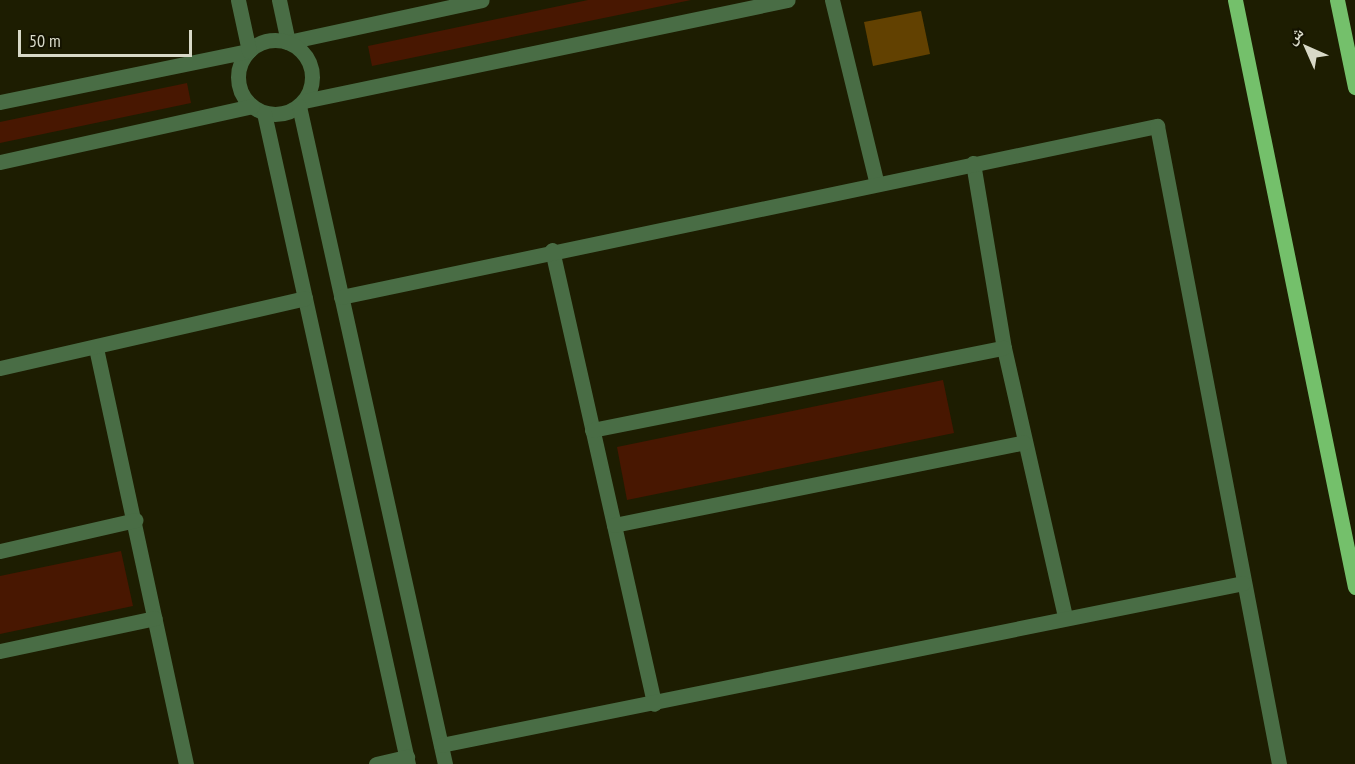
<!DOCTYPE html>
<html>
<head>
<meta charset="utf-8">
<style>
  body { margin:0 }
  #map { position:relative; width:1355px; height:764px; overflow:hidden; background:#1d1d01; font-family:"PT Sans Narrow","Noto Naskh Arabic",sans-serif }
  div>[style] { position:absolute }
  [style*='--x'] { left:calc(var(--x)*1px); top:calc(var(--y)*1px); width:calc(var(--w)*1px); rotate:calc(var(--a)*1deg) }
  .green>* { inset:0; background:#481701 }
  .building>* { inset:0; background:#624101 }
  .minor>* { height:15px; margin:-7.5px; padding:0 7.5px; transform-origin:7.5px; border-radius:7.5px; background:#496d45 }
  .minor>.ring { margin:-7.5px; padding:0; box-sizing:content-box; background:none; border:15px solid #496d45; border-radius:50% }
  .major>* { height:15px; margin:-7.5px; padding:0 7.5px; transform-origin:7.5px; border-radius:7.5px; background:#74c06b }
  span { translate:-50% -50%; white-space:nowrap; text-align:center; line-height:1.15; -webkit-text-stroke:4.5px #141300; paint-order:stroke }
  .north { position:absolute; left:1277px; top:18px; width:60px; height:60px; -webkit-text-stroke:4px #141300; paint-order:stroke; rotate:315deg; font-size:16px; font-weight:700; line-height:24px; text-align:center; color:#d8d9c8 }
  .north::after { content:''; display:block; margin:auto; width:21px; height:27px; background:#d8d9c8; clip-path:polygon(50% 0,100% 100%,50% 72%,0 100%) }
  .scale { position:absolute; left:18px; top:30px; width:174px; height:27px; box-sizing:border-box; border:3px solid #d8d9c8; border-top:0; padding-left:8px; font-size:18px; line-height:21px; white-space:nowrap; color:#d8d9c8; -webkit-text-stroke:4px #141300; paint-order:stroke }
</style>
</head>
<body>
<div id="map">
  <div class="green">
    <div style="clip-path:polygon(588px 0,691px 0,372px 66px,368px 46px)"></div>
    <div style="clip-path:polygon(187px 83px,191px 103px,0 143px,0 122px)"></div>
    <div style="clip-path:polygon(943px 380px,954px 433px,627px 500px,617px 447px)"></div>
    <div style="clip-path:polygon(121px 551px,133px 606px,0 634px,0 576px)"></div>
  </div>
  <div class="building">
    <div style="clip-path:polygon(921px 11px,930px 54px,873px 66px,864px 22px)"></div>
  </div>
  <div class="minor">
    <div style="--x:279;--y:0;--w:43;--a:77.9"></div>
    <div style="--x:288;--y:42;--w:198;--a:-12.2"></div>
    <div style="--x:832;--y:0;--w:186;--a:76.3"></div>
    <div class="ring" style="left:238px;top:40px;width:59px;height:59px"></div>
    <div style="--x:304;--y:101;--w:494;--a:-11.8"></div>
    <div style="--x:0;--y:102;--w:254;--a:-11.6"></div>
    <div style="--x:249;--y:51;--w:52;--a:-102.2"></div>
    <div style="--x:299;--y:106;--w:674;--a:77.49"></div>
    <div style="--x:264;--y:113;--w:667;--a:77.53"></div>
    <div style="--x:0;--y:162;--w:258;--a:-12.5"></div>
    <div style="--x:973;--y:163;--w:188;--a:80.5"></div>
    <div style="--x:1004;--y:348;--w:276;--a:77.2"></div>
    <div style="--x:552;--y:250;--w:465;--a:77.3"></div>
    <div style="--x:341;--y:297;--w:834;--a:-11.84"></div>
    <div style="--x:1157;--y:126;--w:650;--a:79.17"></div>
    <div style="--x:96;--y:348;--w:426;--a:77.8"></div>
    <div style="--x:0;--y:368;--w:313;--a:-12.9"></div>
    <div style="--x:592;--y:430;--w:420;--a:-11.3"></div>
    <div style="--x:614;--y:525;--w:418;--a:-11.4"></div>
    <div style="--x:0;--y:551;--w:139;--a:-12.9"></div>
    <div style="--x:0;--y:651;--w:158;--a:-12"></div>
    <div style="--x:441;--y:745;--w:818;--a:-11.42"></div>
    <div style="--x:376;--y:764;--w:32;--a:-13"></div>
  </div>
  <div class="major">
    <div style="--x:1235;--y:0;--w:599;--a:78.45"></div>
    <div style="--x:1337;--y:0;--w:89;--a:78.3"></div>
  </div>
  <div class="north">ش</div>
  <div class="scale">50 m</div>
</div>
</body>
</html>
